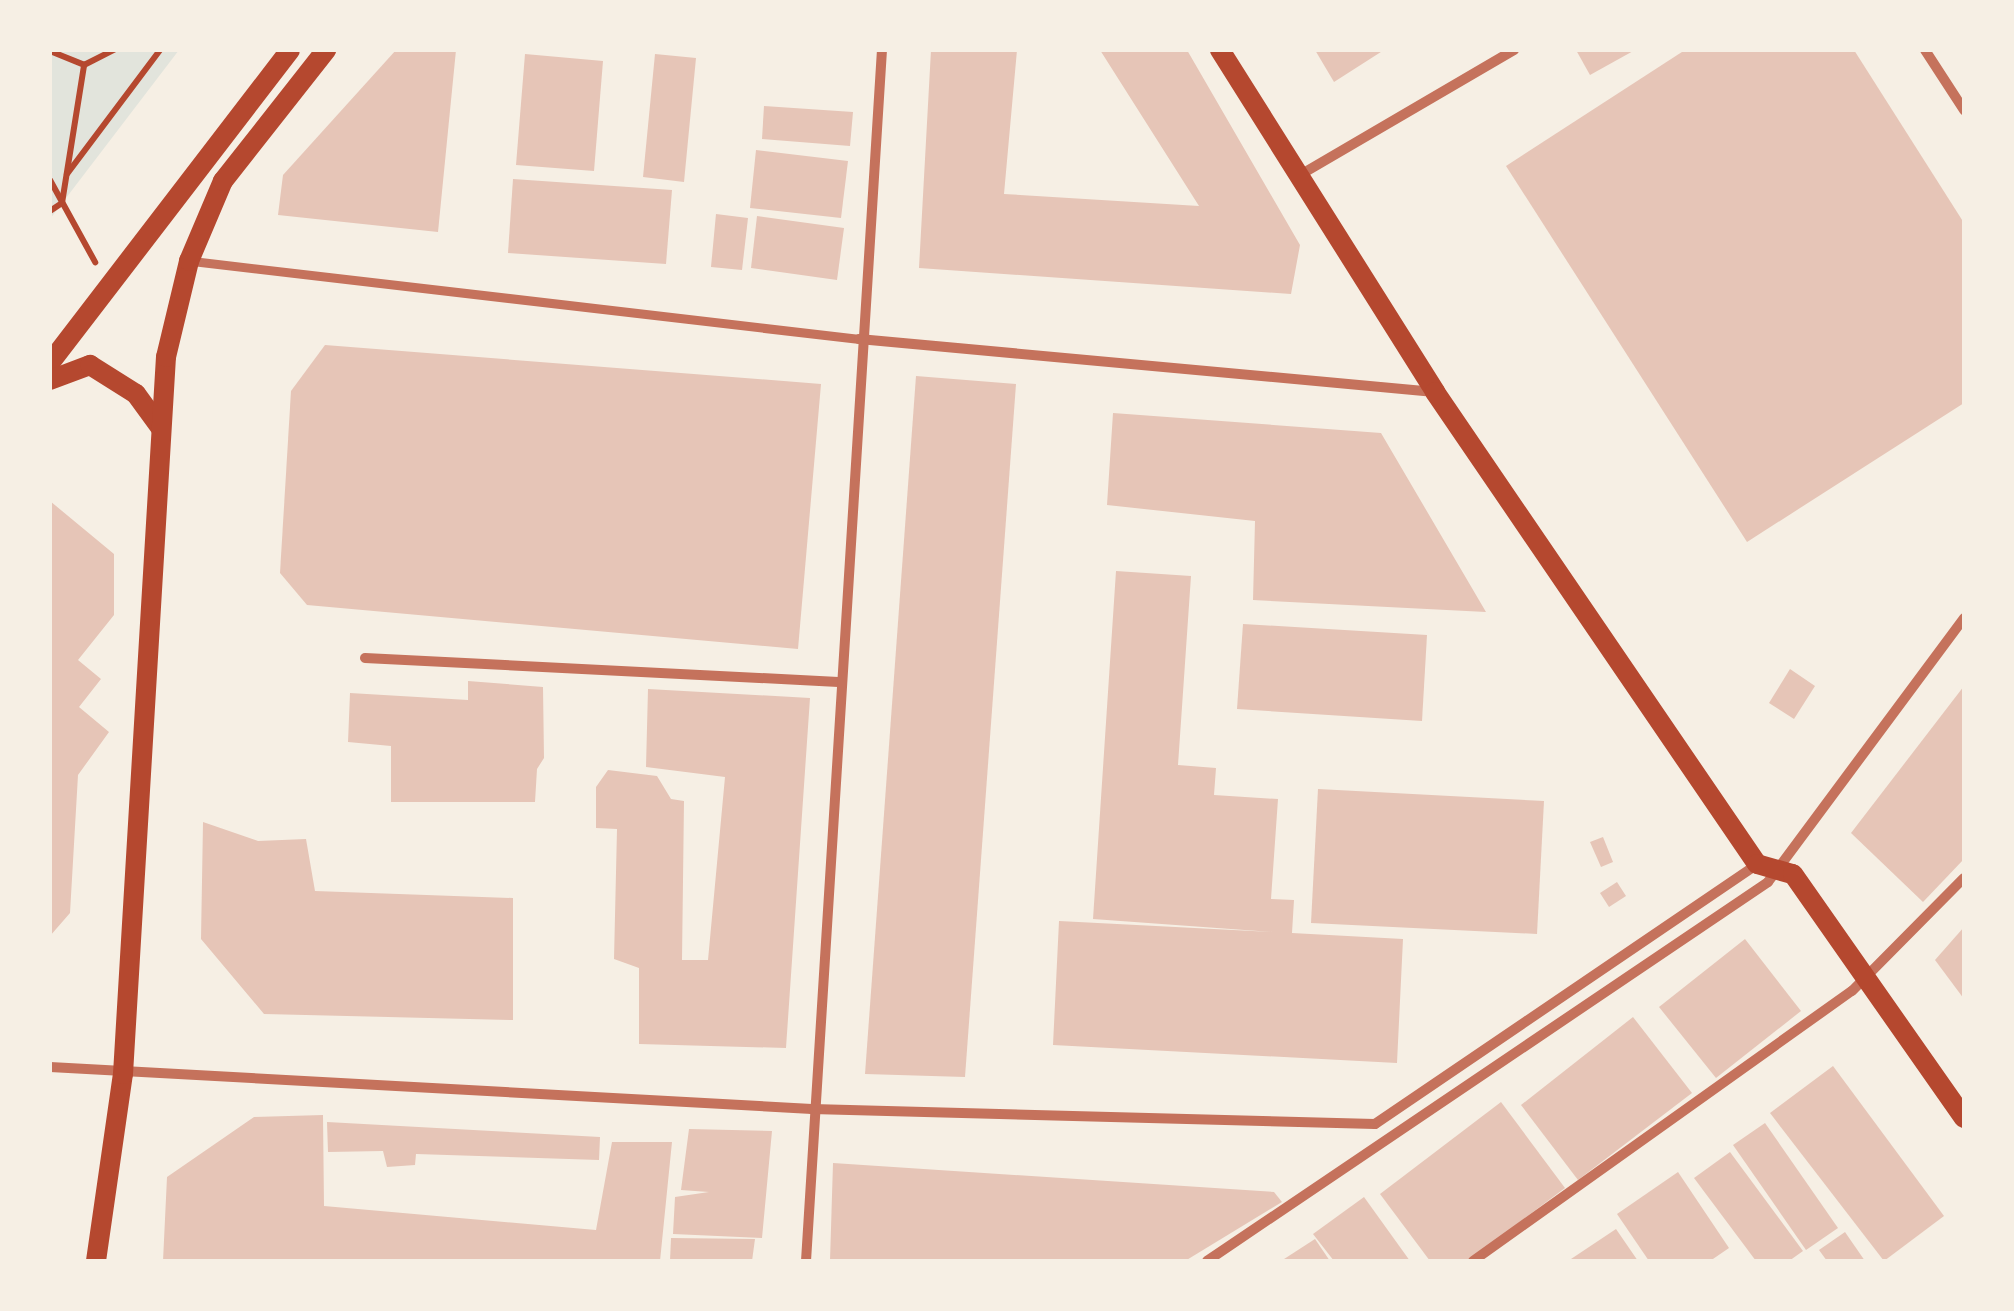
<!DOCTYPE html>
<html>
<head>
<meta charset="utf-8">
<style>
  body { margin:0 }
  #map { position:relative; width:2014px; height:1311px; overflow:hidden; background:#f6efe4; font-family:Literata,serif }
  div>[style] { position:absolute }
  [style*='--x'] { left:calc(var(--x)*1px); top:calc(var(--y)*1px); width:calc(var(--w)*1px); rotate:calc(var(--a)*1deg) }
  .green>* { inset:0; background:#e2e4dc }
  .building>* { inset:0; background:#e6c5b7 }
  .path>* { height:6px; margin:-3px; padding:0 3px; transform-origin:3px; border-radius:3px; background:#b5482f }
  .pedestrian>* { height:9px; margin:-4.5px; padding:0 4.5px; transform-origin:4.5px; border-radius:4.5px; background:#c5725c }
  .minor>* { height:10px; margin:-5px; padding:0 5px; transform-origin:5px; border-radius:5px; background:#c5725c }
  .secondary>* { height:20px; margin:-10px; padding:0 10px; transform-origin:10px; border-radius:10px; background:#b5482f }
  span { translate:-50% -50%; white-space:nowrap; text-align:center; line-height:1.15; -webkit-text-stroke:10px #f6efe4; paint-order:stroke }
  .frame { position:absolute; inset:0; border:52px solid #f6efe4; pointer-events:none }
</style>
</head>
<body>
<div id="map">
  <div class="green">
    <div style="clip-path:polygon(50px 50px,179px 50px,50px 219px)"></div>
  </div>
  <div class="building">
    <div style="clip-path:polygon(396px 50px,456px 50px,438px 232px,278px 215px,283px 175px)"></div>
    <div style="clip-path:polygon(931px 50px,1017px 50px,1004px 194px,1199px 206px,1100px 50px,1187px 50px,1300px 245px,1291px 294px,919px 268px)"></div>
    <div style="clip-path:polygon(1315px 50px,1384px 50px,1334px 82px)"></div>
    <div style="clip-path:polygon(1576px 50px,1635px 50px,1590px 75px)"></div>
    <div style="clip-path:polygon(1685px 50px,1854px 50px,1964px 223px,1964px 403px,1747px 542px,1506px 166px)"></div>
    <div style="clip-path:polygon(525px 54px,603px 61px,594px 171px,516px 165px)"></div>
    <div style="clip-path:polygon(655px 54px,696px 58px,684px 182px,643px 177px)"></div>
    <div style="clip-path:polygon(764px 106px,853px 112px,850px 146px,762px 139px)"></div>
    <div style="clip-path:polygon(756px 150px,848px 161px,841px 218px,750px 208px)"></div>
    <div style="clip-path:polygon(513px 179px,672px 190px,666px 264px,508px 253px)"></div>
    <div style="clip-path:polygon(716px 214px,748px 218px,742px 270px,711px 267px)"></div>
    <div style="clip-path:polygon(757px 216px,844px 228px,837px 280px,751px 268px)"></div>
    <div style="clip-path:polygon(325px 345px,821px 384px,798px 649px,307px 605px,280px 573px,291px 391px)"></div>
    <div style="clip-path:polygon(916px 376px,1016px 384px,965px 1077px,865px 1074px)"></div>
    <div style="clip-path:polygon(1113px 413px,1381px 433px,1486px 612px,1253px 600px,1255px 521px,1107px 505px)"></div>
    <div style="clip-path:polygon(50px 501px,114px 554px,114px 615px,78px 660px,101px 679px,79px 707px,109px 732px,78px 775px,70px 913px,50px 936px)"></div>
    <div style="clip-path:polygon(1116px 571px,1191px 576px,1178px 765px,1216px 768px,1214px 795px,1278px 799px,1271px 899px,1294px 900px,1292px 933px,1403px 939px,1397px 1063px,1053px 1045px,1059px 921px,1272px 932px,1093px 919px)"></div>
    <div style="clip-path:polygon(1243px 624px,1427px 635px,1422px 721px,1237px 709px)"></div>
    <div style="clip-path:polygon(1790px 669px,1815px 686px,1794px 719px,1769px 703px)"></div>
    <div style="clip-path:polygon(468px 681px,543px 687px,544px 758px,537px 769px,535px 802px,391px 802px,391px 746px,348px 742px,350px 693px,468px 700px)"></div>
    <div style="clip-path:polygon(1964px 686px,1964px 859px,1923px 902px,1851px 833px)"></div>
    <div style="clip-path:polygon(648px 689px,810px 698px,786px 1048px,639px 1044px,639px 968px,614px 959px,617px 829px,596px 828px,596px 787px,608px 770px,657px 776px,671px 799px,684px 801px,682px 960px,708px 960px,725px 777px,646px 767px)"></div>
    <div style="clip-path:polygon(1318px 789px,1544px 801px,1537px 934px,1311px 923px)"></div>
    <div style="clip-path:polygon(203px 822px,258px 841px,306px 839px,315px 891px,513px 898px,513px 1020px,264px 1014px,201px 939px)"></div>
    <div style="clip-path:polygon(1603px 837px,1613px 862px,1601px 867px,1590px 842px)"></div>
    <div style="clip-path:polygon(1617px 882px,1626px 896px,1609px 907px,1600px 893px)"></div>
    <div style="clip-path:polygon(1964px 927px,1964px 999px,1935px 960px)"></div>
    <div style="clip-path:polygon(1745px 939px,1801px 1011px,1716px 1078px,1659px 1007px)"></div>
    <div style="clip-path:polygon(1633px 1017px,1692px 1093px,1578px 1180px,1521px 1105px)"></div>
    <div style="clip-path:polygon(1833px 1066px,1944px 1216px,1884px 1261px,1770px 1113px)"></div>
    <div style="clip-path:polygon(1501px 1102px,1565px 1188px,1468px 1261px,1430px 1261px,1380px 1194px)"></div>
    <div style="clip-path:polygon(323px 1115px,324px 1206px,596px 1230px,612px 1142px,672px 1142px,660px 1261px,163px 1261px,167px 1177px,254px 1117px)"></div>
    <div style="clip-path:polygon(327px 1122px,600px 1137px,599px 1160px,416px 1154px,415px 1165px,387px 1167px,383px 1151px,328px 1152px)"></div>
    <div style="clip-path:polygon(1765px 1123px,1838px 1228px,1806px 1250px,1733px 1145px)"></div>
    <div style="clip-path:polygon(689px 1129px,772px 1131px,762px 1238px,673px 1234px,675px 1197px,709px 1192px,681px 1190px)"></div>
    <div style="clip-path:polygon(1730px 1152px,1803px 1251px,1789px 1261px,1756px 1261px,1694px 1178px)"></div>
    <div style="clip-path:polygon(833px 1163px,1274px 1192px,1282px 1202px,1185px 1261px,830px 1261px)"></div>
    <div style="clip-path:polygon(1678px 1172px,1729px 1248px,1710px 1261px,1649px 1261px,1617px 1214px)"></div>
    <div style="clip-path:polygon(1364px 1197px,1410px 1261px,1334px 1261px,1313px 1234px)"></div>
    <div style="clip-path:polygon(1616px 1229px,1638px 1261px,1568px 1261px)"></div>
    <div style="clip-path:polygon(1845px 1232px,1865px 1261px,1827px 1261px,1819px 1250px)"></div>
    <div style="clip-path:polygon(671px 1238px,755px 1239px,752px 1261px,670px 1261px)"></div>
    <div style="clip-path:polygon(1315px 1239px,1330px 1261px,1281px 1261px)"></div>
  </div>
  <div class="path">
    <div style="--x:50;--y:51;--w:37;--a:22"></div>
    <div style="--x:84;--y:65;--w:34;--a:-27"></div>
    <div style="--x:67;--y:174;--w:155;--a:-53.1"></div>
    <div style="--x:50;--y:180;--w:94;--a:61.2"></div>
    <div style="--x:50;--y:211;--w:14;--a:-34"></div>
    <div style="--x:62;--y:203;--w:140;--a:-80.9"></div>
  </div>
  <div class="pedestrian">
    <div style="--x:192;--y:261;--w:672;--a:6.67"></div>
  </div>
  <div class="minor">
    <div style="--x:1925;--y:50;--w:72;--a:57"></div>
    <div style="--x:1300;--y:175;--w:248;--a:-30.3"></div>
    <div style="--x:859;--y:339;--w:578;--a:5.26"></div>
    <div style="--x:365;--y:658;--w:474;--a:2.9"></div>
    <div style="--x:50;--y:1067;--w:763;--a:3.15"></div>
    <div style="--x:812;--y:1109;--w:563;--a:1.53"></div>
    <div style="--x:1375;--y:1124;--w:462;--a:-34.2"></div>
    <div style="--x:806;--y:1261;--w:1213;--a:-86.41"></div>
    <div style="--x:1207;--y:1261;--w:677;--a:-34.04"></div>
    <div style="--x:1768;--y:882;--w:329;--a:-53.4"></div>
    <div style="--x:1473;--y:1261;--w:465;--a:-35.5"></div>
    <div style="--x:1852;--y:991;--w:159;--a:-45.3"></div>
  </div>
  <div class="secondary">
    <div style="--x:1220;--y:50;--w:404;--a:57.8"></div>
    <div style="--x:1435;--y:392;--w:571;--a:55.7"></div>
    <div style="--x:1757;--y:864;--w:37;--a:16"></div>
    <div style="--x:1793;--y:874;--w:298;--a:55"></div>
    <div style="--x:50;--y:363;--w:394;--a:-52.5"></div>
    <div style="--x:50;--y:380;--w:43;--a:-20.6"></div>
    <div style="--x:90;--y:365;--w:54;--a:32.2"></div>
    <div style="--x:136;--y:394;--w:41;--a:54"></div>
    <div style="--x:96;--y:1261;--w:189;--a:-81.8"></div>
    <div style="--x:123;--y:1074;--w:718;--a:-86.57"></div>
    <div style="--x:166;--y:357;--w:99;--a:-76.5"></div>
    <div style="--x:189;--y:261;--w:87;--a:-67"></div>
    <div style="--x:223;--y:181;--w:167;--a:-51.8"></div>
  </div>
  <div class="frame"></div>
</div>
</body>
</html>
